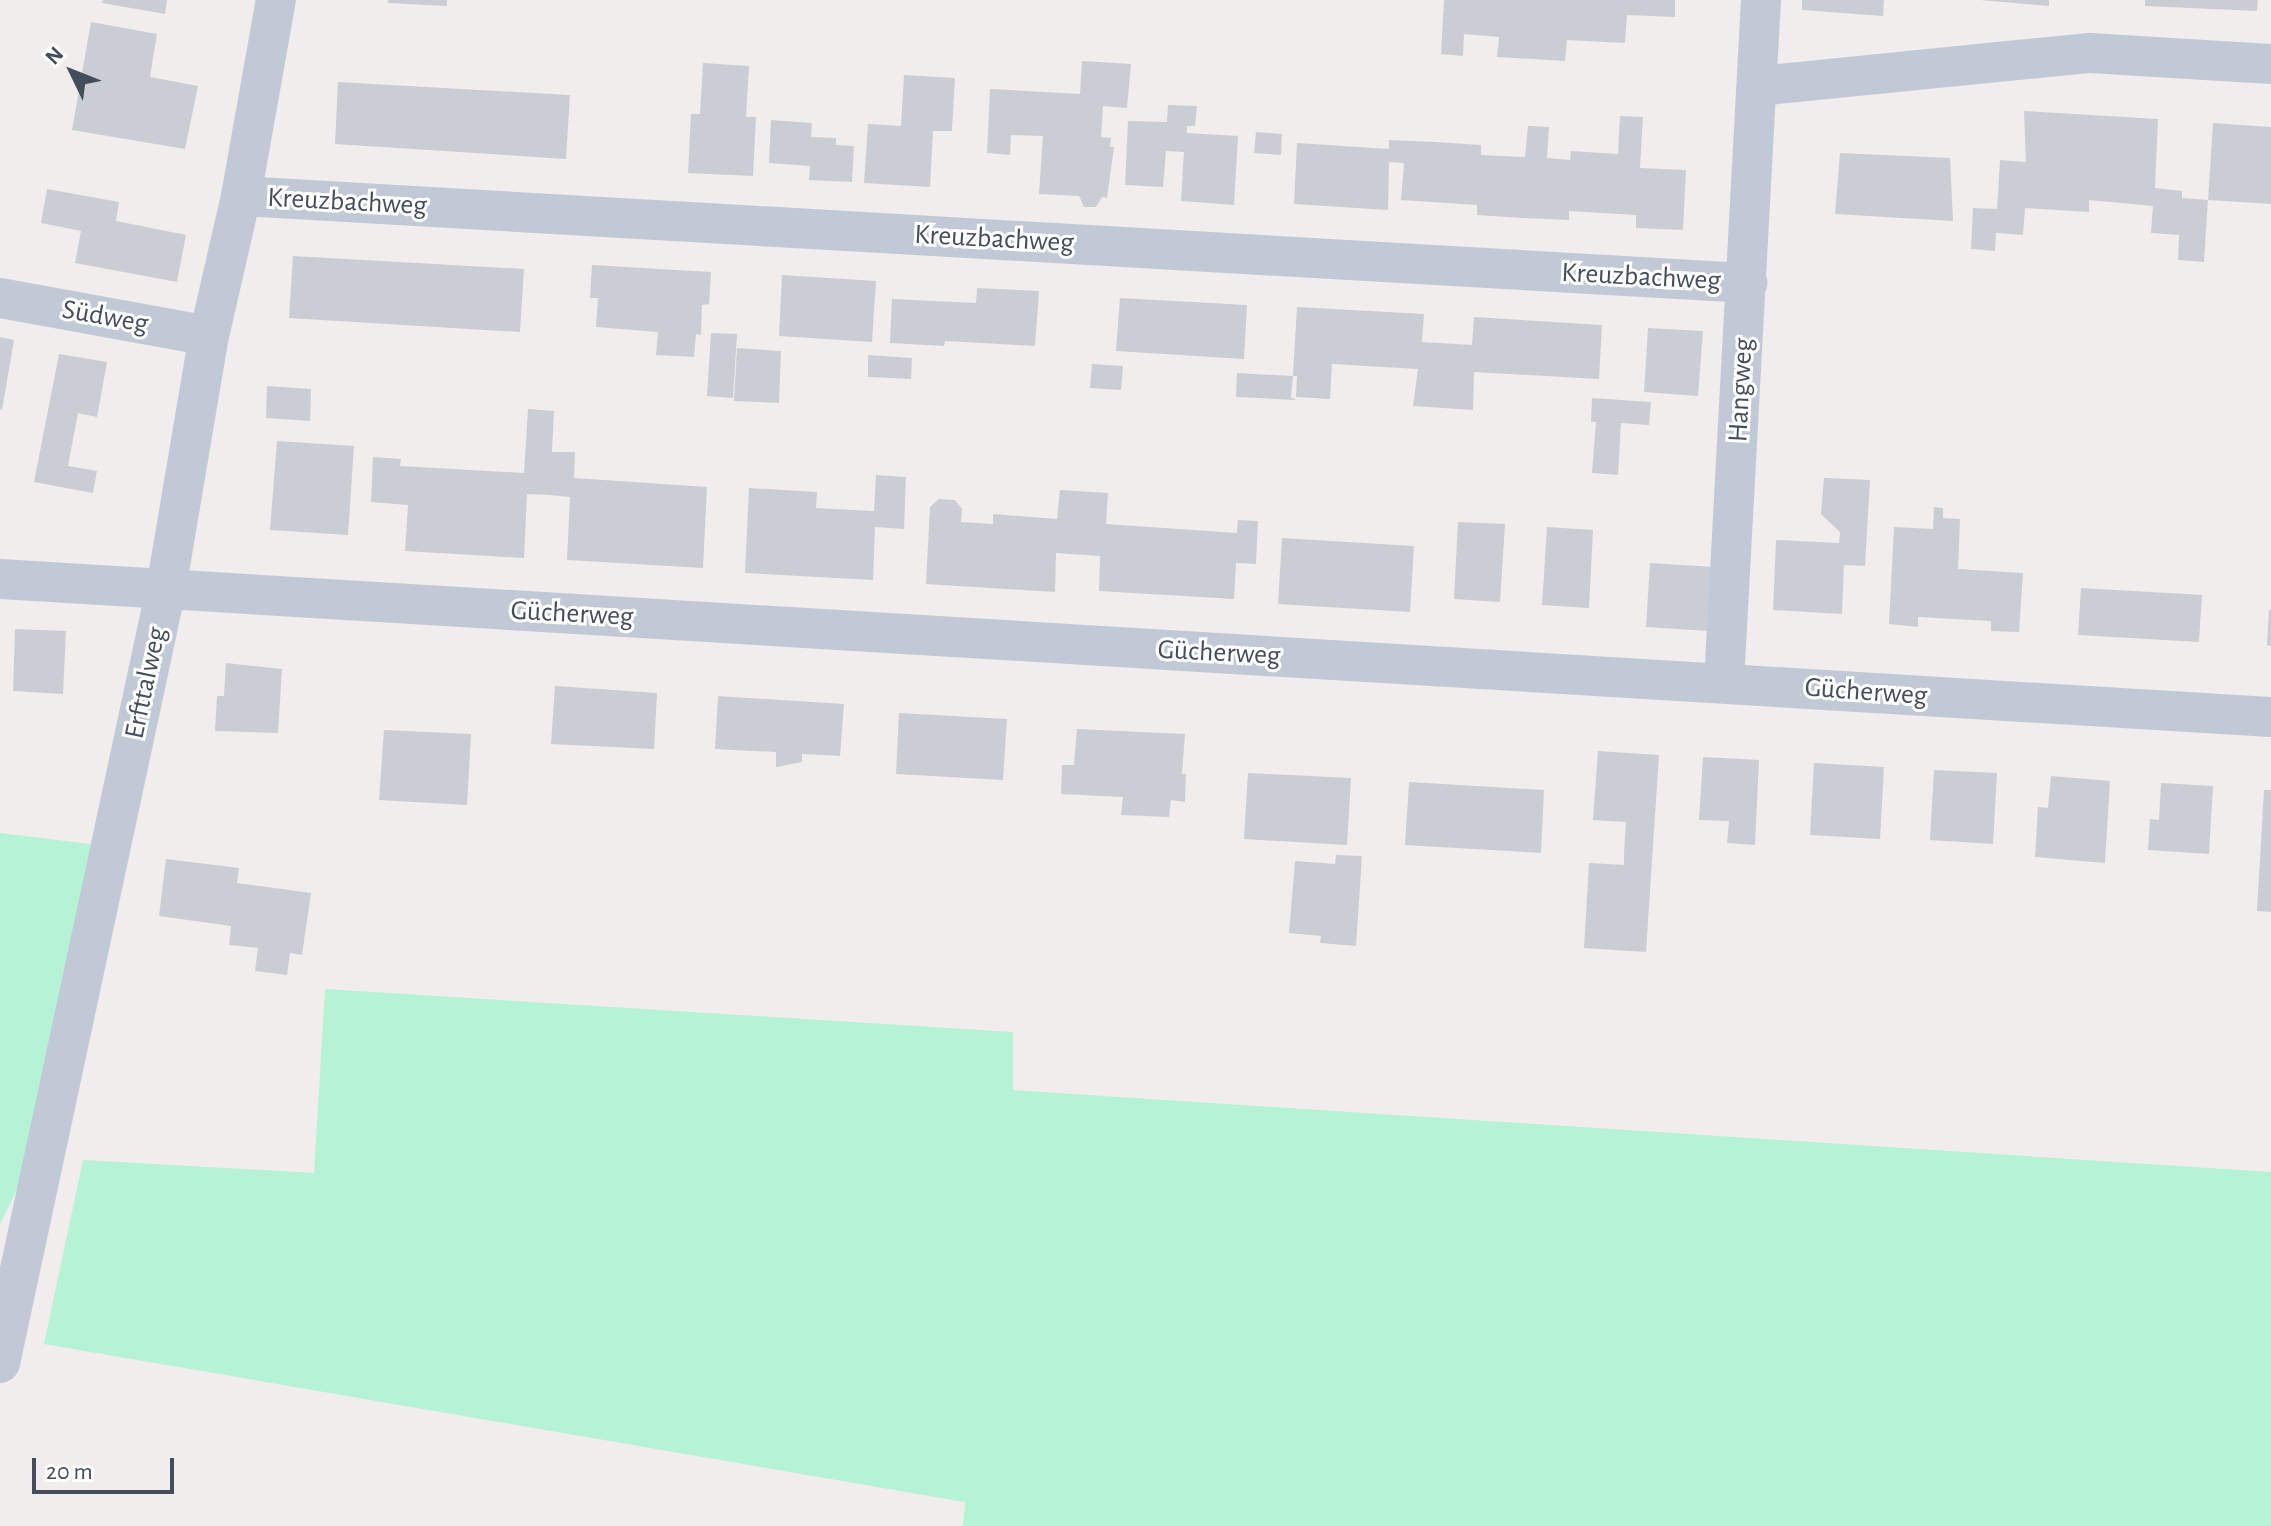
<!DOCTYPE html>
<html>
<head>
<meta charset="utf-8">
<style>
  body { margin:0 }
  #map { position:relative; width:2271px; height:1526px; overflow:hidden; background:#f0edec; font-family:"Alegreya Sans",sans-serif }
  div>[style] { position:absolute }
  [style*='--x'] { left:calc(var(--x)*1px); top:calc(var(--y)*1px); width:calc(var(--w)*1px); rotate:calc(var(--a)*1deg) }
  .green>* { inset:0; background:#b6f2d6 }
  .building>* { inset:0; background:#cbcdd5 }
  .street>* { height:40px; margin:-20px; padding:0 20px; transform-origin:20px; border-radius:20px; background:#c2c9d6 }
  span { translate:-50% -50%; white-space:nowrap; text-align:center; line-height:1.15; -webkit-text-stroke:6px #fff; paint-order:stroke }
  .street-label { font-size:28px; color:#444d5c }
  .north { position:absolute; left:32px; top:32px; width:80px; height:80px; -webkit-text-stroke:6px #fff; paint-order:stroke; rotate:313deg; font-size:22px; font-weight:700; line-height:32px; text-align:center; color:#444d5c }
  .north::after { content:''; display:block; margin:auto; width:28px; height:36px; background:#444d5c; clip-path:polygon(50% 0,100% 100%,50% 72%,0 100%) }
  .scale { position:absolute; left:32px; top:1458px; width:142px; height:36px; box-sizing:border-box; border:4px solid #444d5c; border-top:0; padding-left:10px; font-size:24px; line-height:28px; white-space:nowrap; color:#444d5c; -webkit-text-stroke:6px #fff; paint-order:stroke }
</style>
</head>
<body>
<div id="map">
  <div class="green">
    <div style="clip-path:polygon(0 833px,98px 845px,34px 1155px,0 1224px)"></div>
    <div style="clip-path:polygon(325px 989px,1013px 1032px,1013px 1090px,2271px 1172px,2271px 1526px,963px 1526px,965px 1502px,44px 1344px,83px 1160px,314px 1173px)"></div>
  </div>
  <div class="building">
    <div style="clip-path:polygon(103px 0,167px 0,165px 14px,102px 3px)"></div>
    <div style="clip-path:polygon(388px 0,447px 0,447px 6px,388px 3px)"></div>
    <div style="clip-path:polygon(1444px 0,1675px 0,1675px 17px,1627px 15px,1625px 43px,1567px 40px,1565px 61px,1497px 57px,1499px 37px,1464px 34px,1463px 56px,1441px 54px)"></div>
    <div style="clip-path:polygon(1802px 0,1884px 0,1883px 16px,1802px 10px)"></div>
    <div style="clip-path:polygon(1980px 0,2049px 0,2049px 6px)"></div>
    <div style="clip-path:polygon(2145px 0,2258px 0,2257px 11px,2145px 6px)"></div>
    <div style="clip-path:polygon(91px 22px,157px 34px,150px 77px,198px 86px,185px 149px,72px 130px)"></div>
    <div style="clip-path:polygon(1082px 61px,1131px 64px,1127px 108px,1103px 106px,1101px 137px,1111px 138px,1110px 147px,1114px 147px,1107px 198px,1102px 197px,1096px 207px,1084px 207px,1079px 196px,1039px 194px,1043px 136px,1011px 135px,1010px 155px,987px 153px,990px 89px,1080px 94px)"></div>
    <div style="clip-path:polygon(703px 63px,749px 66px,746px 117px,756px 117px,753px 176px,688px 173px,691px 114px,700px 114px)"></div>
    <div style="clip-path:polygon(904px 75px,955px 78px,952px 131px,933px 131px,930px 187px,864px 183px,868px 124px,901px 126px)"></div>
    <div style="clip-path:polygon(338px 82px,570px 95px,566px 159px,335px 144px)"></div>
    <div style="clip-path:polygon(1168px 105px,1197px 106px,1195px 126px,1187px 126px,1187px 133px,1238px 136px,1234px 205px,1181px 201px,1185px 133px,1184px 152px,1166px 151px,1163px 187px,1125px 185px,1128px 121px,1167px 122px)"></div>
    <div style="clip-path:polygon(2024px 111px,2158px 119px,2155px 188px,2182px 191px,2182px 198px,2208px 200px,2213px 123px,2271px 127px,2271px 204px,2208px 200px,2204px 262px,2178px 260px,2179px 235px,2151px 233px,2153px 206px,2089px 200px,2089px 212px,2025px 208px,2023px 235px,1996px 233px,1995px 251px,1971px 249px,1973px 208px,1997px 209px,2000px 160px,2026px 162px)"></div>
    <div style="clip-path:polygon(1620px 116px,1643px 117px,1640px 168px,1686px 170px,1683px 230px,1636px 228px,1636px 215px,1569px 211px,1569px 220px,1522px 218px,1477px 215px,1477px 205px,1401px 200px,1404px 163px,1389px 162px,1388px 210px,1294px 204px,1297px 143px,1389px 149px,1389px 140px,1435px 142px,1481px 145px,1481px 155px,1525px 157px,1528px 126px,1549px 127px,1547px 158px,1570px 160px,1571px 151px,1618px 154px)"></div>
    <div style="clip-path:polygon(771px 120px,812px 123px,811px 137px,836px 138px,836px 145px,854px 146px,852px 182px,809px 180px,810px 166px,769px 163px)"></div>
    <div style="clip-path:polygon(1256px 132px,1282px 134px,1281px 155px,1254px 153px)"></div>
    <div style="clip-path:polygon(1840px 153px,1950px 158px,1953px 221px,1835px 214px)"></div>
    <div style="clip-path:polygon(47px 189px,119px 202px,116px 221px,186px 235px,177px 282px,75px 263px,81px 231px,41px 223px)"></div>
    <div style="clip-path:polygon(293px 256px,524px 269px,520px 332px,289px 318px)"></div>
    <div style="clip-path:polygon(592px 265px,711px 272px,709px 304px,702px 305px,701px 335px,696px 334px,694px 357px,656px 355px,658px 332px,596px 327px,598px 298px,590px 298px)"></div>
    <div style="clip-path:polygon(782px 275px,876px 281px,872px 342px,779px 336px)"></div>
    <div style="clip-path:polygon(977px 288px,1039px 291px,1035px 346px,945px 341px,944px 346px,890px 343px,892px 299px,976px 303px)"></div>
    <div style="clip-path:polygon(1120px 298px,1247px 305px,1244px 359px,1116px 351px)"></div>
    <div style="clip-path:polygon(1297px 307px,1424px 314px,1422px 342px,1472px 345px,1474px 317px,1602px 325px,1599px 379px,1474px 372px,1473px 410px,1413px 406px,1418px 369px,1332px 364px,1330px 399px,1296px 397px,1297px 376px,1293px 376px)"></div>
    <div style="clip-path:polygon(1648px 328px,1703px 331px,1698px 396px,1644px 392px)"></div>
    <div style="clip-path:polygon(711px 333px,737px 334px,733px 398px,707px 396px)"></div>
    <div style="clip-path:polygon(0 337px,14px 340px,2px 410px,0 409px)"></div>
    <div style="clip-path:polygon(737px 348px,781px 351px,779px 403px,734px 401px)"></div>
    <div style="clip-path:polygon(59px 354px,107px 362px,97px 417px,78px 413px,68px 466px,97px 471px,93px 493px,34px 482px)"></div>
    <div style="clip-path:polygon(868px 355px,912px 358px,911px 379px,868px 377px)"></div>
    <div style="clip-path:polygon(1092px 364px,1123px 366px,1121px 390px,1090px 388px)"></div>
    <div style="clip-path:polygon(1237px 373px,1293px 376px,1291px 397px,1296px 400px,1236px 397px)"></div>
    <div style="clip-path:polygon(267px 386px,311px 389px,310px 421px,266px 418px)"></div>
    <div style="clip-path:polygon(1592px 398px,1651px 402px,1649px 425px,1621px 423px,1618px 475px,1592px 473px,1596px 422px,1591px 422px)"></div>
    <div style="clip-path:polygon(528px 409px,554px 411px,552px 452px,575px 452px,574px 478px,707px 487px,703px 568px,567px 560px,570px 497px,549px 495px,527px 494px,524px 558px,405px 551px,408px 505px,371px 502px,373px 457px,401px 459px,400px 466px,524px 473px)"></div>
    <div style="clip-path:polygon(277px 441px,354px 446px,348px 535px,270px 530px)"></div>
    <div style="clip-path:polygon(876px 475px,906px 477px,904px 529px,875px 527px,873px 580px,745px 573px,749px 488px,817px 492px,816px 508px,874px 511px)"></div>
    <div style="clip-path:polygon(1824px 478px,1870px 480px,1865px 566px,1844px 565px,1842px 614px,1773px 610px,1776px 540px,1839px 543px,1840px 532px,1821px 514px)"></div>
    <div style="clip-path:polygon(1060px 490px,1108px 493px,1106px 524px,1237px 533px,1238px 520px,1258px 521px,1256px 564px,1236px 563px,1234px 599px,1099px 591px,1100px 556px,1056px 553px,1055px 592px,926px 584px,930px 507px,939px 499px,955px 500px,962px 509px,961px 522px,993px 524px,993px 514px,1057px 519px)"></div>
    <div style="clip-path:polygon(1934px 507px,1943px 508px,1943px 518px,1960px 519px,1958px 569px,2023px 573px,2019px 632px,1991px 631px,1991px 621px,1918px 617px,1918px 627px,1889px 624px,1894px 527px,1933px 529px)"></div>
    <div style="clip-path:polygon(1458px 522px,1505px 524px,1500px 602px,1454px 599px)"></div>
    <div style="clip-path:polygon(1547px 527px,1593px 530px,1589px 608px,1542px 605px)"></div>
    <div style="clip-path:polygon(1282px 538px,1414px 546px,1410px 612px,1278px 604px)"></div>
    <div style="clip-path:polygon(1650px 563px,1713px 567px,1708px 631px,1646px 627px)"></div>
    <div style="clip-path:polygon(2081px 588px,2202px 595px,2199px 642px,2078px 635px)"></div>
    <div style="clip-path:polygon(2269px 610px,2271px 610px,2271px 646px,2267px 645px)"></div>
    <div style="clip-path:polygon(15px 629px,66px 631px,63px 694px,13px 691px)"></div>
    <div style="clip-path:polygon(226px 663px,282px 669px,278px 733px,215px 731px,217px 696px,224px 696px)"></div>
    <div style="clip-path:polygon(555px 686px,657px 693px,654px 749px,551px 744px)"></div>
    <div style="clip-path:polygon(718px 696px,844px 704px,840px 756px,802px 754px,802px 762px,776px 767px,776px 752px,715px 749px)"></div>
    <div style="clip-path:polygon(899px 713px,1007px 719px,1003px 780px,896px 774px)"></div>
    <div style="clip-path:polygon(1077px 729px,1185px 734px,1182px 774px,1186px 774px,1185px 802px,1171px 800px,1169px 817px,1121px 815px,1123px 797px,1061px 794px,1062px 765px,1074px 765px)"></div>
    <div style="clip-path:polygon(384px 730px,471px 734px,467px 805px,379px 800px)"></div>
    <div style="clip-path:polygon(1598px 751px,1659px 755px,1646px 952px,1584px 948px,1589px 863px,1624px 865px,1624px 853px,1626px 822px,1593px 820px)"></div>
    <div style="clip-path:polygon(1703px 757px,1759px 760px,1755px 845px,1727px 843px,1729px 821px,1699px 820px)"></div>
    <div style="clip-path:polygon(1814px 763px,1884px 767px,1880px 839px,1810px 835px)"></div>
    <div style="clip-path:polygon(1934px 770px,1997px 773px,1993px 844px,1930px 840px)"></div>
    <div style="clip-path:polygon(1248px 773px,1351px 778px,1347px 845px,1244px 839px)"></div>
    <div style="clip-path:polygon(2051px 776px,2110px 781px,2105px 863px,2035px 857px,2038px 807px,2048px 808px)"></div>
    <div style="clip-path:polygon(1409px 782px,1544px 790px,1541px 853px,1405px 845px)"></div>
    <div style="clip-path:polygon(2161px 783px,2213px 786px,2209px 854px,2148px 850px,2150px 819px,2159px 820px)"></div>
    <div style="clip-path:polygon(2264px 790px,2271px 790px,2271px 912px,2257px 911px)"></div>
    <div style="clip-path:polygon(1336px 855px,1362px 856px,1356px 946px,1320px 943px,1321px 936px,1289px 933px,1295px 861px,1335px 864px)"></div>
    <div style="clip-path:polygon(166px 859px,239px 868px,237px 883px,311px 893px,302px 955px,290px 953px,287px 975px,255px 971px,258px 948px,229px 945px,231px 926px,159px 916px)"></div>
  </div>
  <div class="street">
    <div style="--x:1758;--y:86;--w:334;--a:-5.7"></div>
    <div style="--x:2090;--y:53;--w:181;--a:3.5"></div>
    <div style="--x:241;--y:196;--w:1509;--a:3.31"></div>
    <div style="--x:0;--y:298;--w:212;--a:10.3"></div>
    <div style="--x:0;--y:579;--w:2275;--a:3.48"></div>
    <div style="--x:1724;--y:683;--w:684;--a:-86.9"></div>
    <div style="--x:0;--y:1363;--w:792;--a:-77.9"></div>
    <div style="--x:166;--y:589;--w:257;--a:-80.4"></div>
    <div style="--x:209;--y:336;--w:144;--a:-77.1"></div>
    <div style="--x:241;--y:196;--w:199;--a:-79.9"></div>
  </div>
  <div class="street-label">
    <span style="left:347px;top:202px;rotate:3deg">Kreuzbachweg</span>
    <span style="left:994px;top:239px;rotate:3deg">Kreuzbachweg</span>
    <span style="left:1641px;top:277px;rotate:3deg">Kreuzbachweg</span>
    <span style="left:105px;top:317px;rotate:10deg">Südweg</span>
    <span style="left:1741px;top:390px;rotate:-87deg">Hangweg</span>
    <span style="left:572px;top:614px;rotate:3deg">Gücherweg</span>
    <span style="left:1219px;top:653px;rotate:3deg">Gücherweg</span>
    <span style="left:146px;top:683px;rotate:-78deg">Erfttalweg</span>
    <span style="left:1866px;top:692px;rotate:4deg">Gücherweg</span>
  </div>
  <div class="north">N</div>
  <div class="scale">20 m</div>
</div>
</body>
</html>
